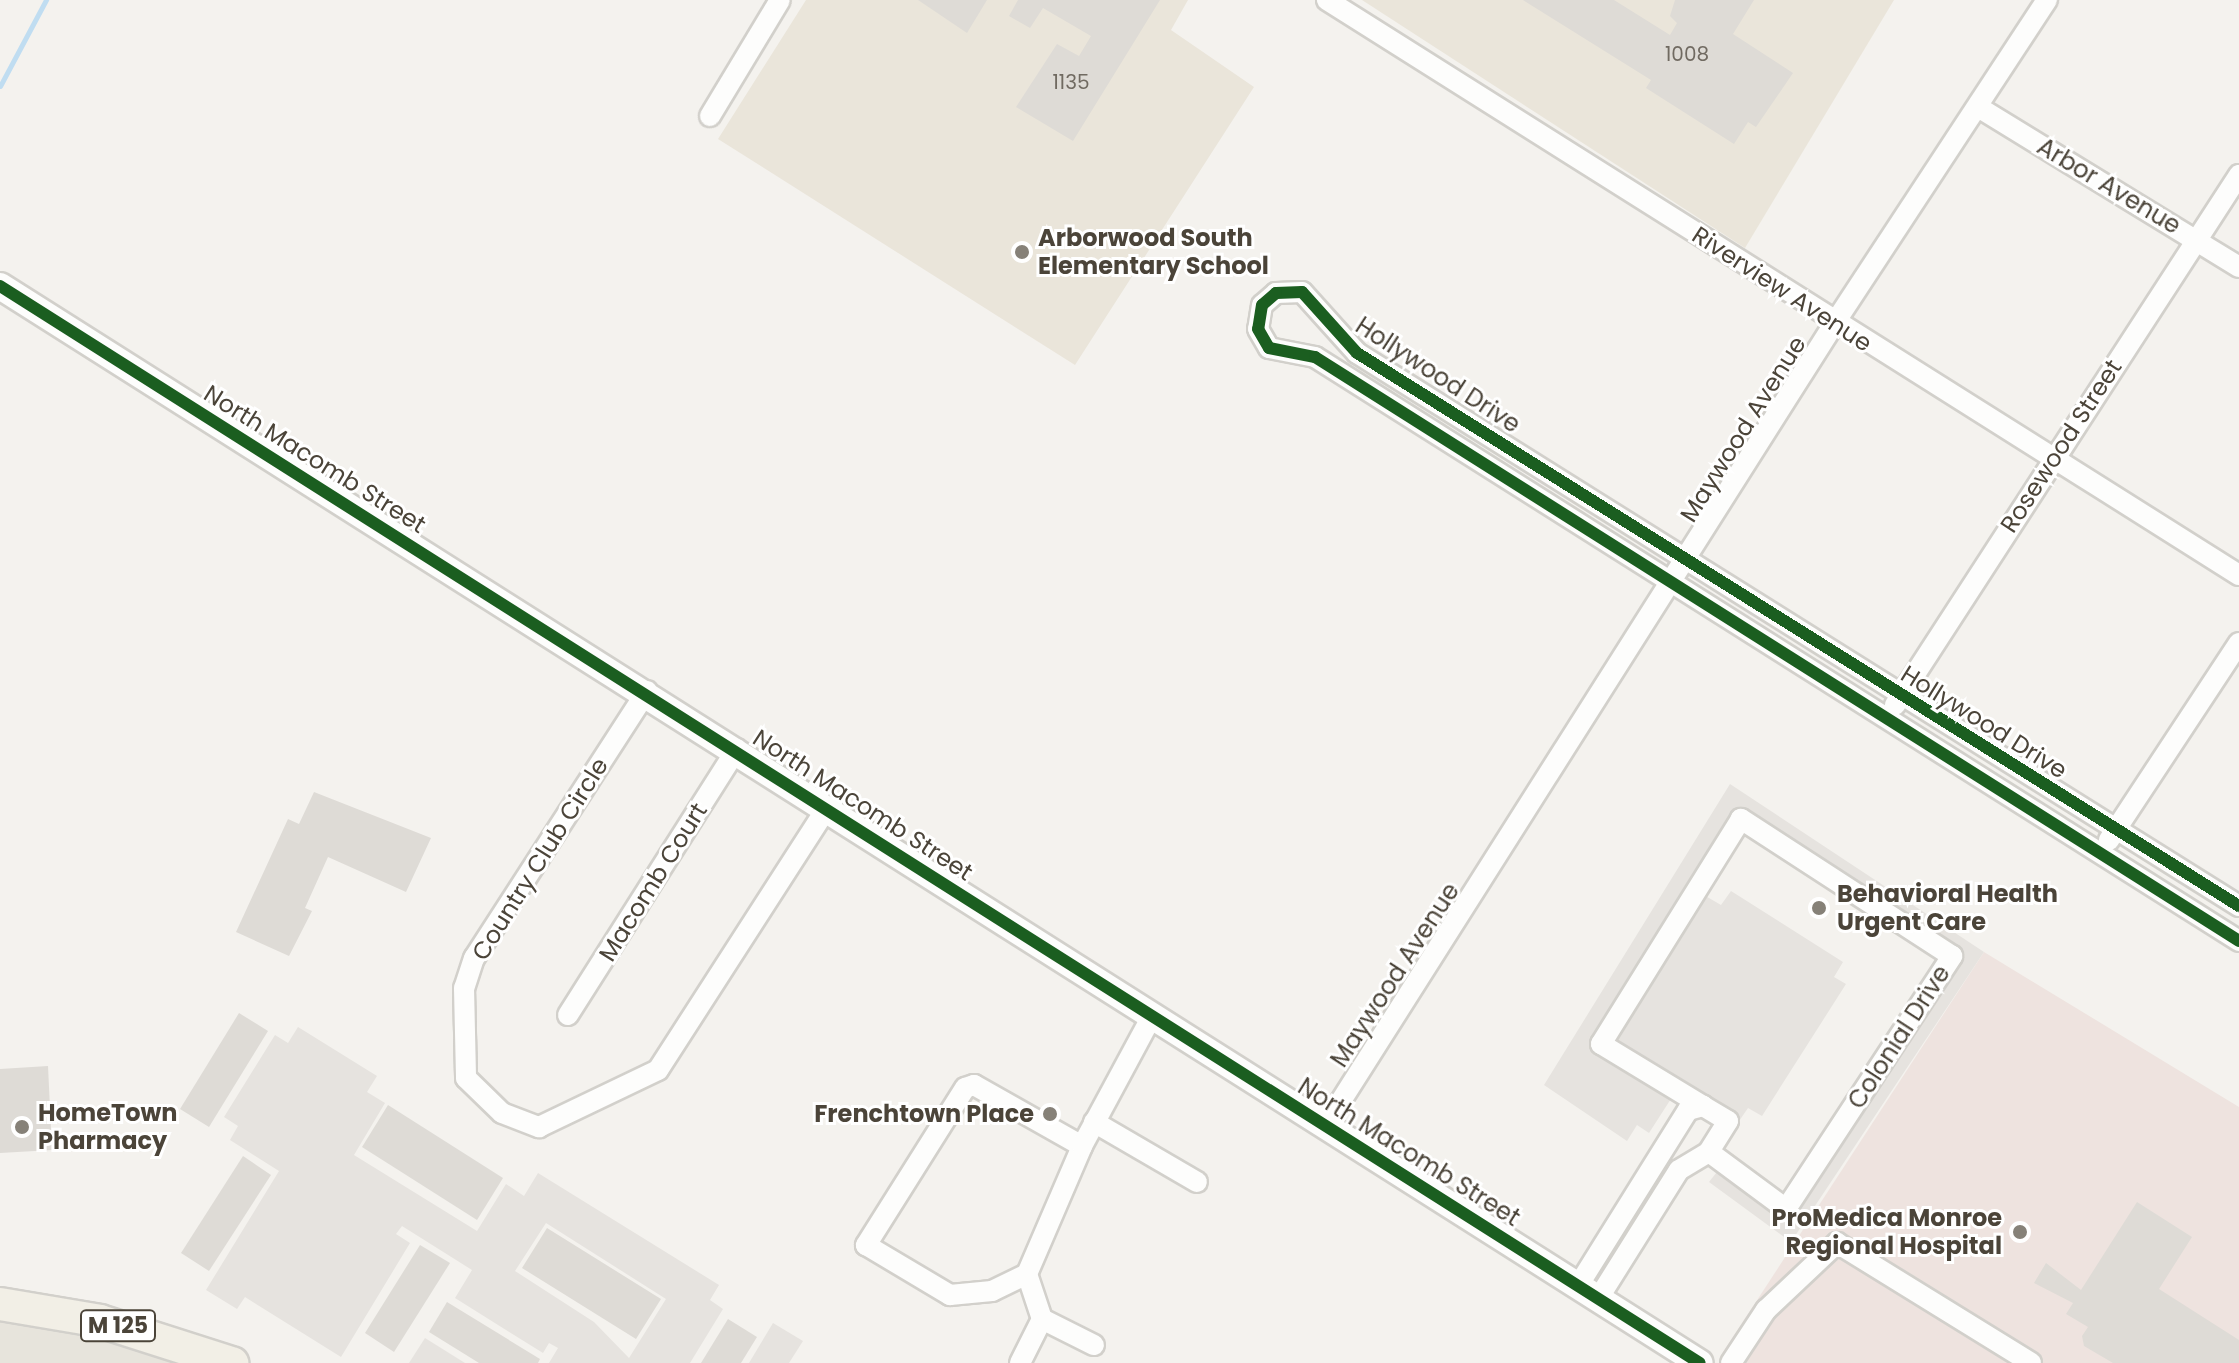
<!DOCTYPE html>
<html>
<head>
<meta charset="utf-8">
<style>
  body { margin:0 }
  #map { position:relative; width:2239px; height:1363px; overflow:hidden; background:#f4f2ee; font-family:Poppins,sans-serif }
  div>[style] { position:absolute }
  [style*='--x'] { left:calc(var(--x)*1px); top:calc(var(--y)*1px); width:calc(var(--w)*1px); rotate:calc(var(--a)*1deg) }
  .residential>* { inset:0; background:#e7e4dc }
  .education>* { inset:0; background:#eae5da }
  .medical>* { inset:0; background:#eee3df }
  .parking>* { inset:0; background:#e6e3df }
  .stream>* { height:5px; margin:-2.5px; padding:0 2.5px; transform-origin:2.5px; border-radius:2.5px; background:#c0ddf1 }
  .building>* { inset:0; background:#dedbd6 }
  .roads { filter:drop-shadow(2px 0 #d2d0cb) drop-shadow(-2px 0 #d2d0cb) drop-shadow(0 2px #d2d0cb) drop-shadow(0 -2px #d2d0cb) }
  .minor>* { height:20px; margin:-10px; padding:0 10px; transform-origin:10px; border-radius:10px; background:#fdfdfc }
  .tertiary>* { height:26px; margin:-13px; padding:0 13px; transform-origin:13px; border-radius:13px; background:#fdfdfc }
  .primary>* { height:32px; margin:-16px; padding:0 16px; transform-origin:16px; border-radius:16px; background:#f2efe6 }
  .cycleway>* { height:12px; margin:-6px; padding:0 6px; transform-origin:6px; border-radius:6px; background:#1b5e20 }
  .dots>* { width:22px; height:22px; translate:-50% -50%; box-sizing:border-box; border:4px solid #fff; border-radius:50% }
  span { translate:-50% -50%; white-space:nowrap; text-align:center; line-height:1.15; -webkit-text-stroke:6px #fff; paint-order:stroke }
  .number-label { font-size:20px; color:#706a61 }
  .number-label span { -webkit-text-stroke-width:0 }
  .shield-label span { padding:2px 6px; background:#fff; border:2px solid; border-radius:6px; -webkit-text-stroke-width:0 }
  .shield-label { font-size:22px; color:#4b4439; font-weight:700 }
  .street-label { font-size:24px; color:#4b4439 }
  .poi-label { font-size:24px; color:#4b4439; font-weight:700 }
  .left { translate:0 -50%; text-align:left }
  .right { translate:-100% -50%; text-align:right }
</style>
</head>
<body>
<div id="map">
  <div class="residential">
    <div style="clip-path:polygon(0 1304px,232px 1363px,0 1363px)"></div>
  </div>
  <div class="education">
    <div style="clip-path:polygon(806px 0,1188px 0,1171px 30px,1254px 87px,1075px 365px,718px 139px)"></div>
    <div style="clip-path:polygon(1362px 0,1894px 0,1745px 248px)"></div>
  </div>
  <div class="medical">
    <div style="clip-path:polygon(1984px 952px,2239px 1107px,2239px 1363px,1730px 1363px,1720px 1357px)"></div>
  </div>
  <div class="parking">
    <div style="clip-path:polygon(1730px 784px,1984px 952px,1791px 1242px,1709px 1182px,1724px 1163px,1785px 1209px,1952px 957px,1741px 819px,1697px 891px,1721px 905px,1731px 891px,1843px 962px,1834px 977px,1846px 984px,1762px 1116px,1748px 1108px,1735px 1127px,1676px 1091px,1649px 1133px,1637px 1125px,1627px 1141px,1544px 1085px)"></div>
    <div style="clip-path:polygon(evenodd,298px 1027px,377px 1076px,367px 1092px,385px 1103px,354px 1155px,477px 1231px,506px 1184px,524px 1196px,538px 1173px,719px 1285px,710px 1300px,723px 1309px,690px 1363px,549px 1363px,558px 1348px,549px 1343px,543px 1353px,455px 1298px,472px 1270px,402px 1226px,396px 1234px,410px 1243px,341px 1357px,245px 1297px,237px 1309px,206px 1290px,279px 1171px,230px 1140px,238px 1126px,224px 1117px,275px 1035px,288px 1043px,298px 1027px,546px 1223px,666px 1299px,629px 1358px,594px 1322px,515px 1271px,546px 1223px)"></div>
    <div style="clip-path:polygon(773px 1323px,803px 1341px,789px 1363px,749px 1363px)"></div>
    <div style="clip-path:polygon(425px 1338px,465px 1363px,409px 1363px)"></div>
  </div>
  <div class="stream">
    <div style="--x:0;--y:86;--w:98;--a:-61.9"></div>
  </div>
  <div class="building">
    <div style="clip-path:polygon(918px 0,987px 0,967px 33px)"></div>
    <div style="clip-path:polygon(1018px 0,1160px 0,1073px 141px,1016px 107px,1057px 44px,1079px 56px,1091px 36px,1043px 8px,1030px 28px,1009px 16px)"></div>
    <div style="clip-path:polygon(1523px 0,1614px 0,1670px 35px,1677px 23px,1670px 16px,1675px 0,1754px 0,1733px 34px,1793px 73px,1756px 127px,1748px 122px,1734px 144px,1646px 88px,1651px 80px)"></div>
    <div style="clip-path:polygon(314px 792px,431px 838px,406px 892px,328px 857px,305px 908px,312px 911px,289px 956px,236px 932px,288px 819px,299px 824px)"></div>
    <div style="clip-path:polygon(239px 1013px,268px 1031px,209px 1127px,180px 1109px)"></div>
    <div style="clip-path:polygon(48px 1066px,52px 1150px,0 1153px,0 1069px)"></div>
    <div style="clip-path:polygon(388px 1105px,503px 1178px,477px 1220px,362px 1147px)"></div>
    <div style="clip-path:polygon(243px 1156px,271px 1175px,209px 1271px,181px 1253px)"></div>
    <div style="clip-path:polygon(2137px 1202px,2192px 1237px,2159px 1289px,2239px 1340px,2239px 1363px,2113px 1363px,2084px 1346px,2082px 1336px,2088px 1327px,2066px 1314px,2073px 1303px,2034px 1283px,2046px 1263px,2081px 1290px)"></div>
    <div style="clip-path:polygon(547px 1228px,661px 1299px,636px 1339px,522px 1268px)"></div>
    <div style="clip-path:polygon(420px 1245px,450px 1263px,394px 1352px,365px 1333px)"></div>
    <div style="clip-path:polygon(447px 1302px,540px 1359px,538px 1363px,479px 1363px,429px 1332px)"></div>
    <div style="clip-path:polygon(728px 1319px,757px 1337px,741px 1363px,701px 1363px)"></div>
  </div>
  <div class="roads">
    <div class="minor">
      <div style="--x:1327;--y:0;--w:1078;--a:32.23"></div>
      <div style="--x:1978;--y:107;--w:306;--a:31.5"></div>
      <div style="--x:710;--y:116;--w:135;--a:-58.9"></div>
      <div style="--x:647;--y:691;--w:318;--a:122.9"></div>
      <div style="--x:474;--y:958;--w:32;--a:108"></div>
      <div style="--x:464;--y:988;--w:90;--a:88.7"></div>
      <div style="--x:466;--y:1078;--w:50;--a:44.2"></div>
      <div style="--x:502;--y:1113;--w:40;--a:21"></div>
      <div style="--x:539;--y:1127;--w:132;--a:-25.6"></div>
      <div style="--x:658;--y:1070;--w:312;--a:-57.2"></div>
      <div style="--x:1895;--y:705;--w:632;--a:-57.01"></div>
      <div style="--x:2109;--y:840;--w:236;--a:-56.6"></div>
      <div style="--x:2239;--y:906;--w:1041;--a:-147.91"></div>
      <div style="--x:1357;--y:353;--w:82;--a:-132"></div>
      <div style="--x:1302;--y:292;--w:26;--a:178"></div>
      <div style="--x:1276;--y:293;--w:18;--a:139"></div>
      <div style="--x:1262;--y:305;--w:24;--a:99"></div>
      <div style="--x:1258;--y:329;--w:22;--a:60"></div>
      <div style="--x:1269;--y:348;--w:47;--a:11.1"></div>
      <div style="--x:1315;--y:357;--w:1093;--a:32.29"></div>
      <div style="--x:568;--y:1015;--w:315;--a:-57.6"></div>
      <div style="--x:1094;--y:1122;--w:119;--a:30.2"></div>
      <div style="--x:1325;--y:1126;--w:950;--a:-57.6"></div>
      <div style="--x:1834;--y:324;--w:388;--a:-56.7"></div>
      <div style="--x:1082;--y:1146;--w:124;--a:-150.5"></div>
      <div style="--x:974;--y:1085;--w:9;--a:162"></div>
      <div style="--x:965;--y:1088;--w:186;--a:122.2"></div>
      <div style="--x:866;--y:1245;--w:98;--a:30.8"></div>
      <div style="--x:950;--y:1295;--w:42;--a:-5.4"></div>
      <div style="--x:992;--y:1291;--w:39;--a:-26"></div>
      <div style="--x:1027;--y:1274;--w:139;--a:-66.7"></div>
      <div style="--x:1082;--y:1146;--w:150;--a:-61.7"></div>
      <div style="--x:1578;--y:1286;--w:208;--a:-58"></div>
      <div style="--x:1688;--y:1110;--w:16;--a:-15"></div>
      <div style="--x:1703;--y:1106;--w:29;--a:31"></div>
      <div style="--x:1728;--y:1121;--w:36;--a:122"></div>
      <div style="--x:1709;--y:1152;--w:96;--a:36.5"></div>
      <div style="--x:1786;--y:1209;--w:303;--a:-56.7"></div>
      <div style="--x:1952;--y:956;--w:252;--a:-147"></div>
      <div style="--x:1741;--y:819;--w:265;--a:121.9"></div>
      <div style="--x:1601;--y:1044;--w:119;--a:31.3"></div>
      <div style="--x:1598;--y:1299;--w:152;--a:-57.9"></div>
      <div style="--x:1679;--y:1170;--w:35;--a:-31"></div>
      <div style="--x:1042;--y:1319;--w:58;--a:26.6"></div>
      <div style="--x:1020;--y:1363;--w:49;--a:-63.4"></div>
      <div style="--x:1042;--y:1319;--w:47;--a:-108.4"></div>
      <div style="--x:1731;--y:1363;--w:64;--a:-56.6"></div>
      <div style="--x:1766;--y:1310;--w:98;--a:-43.3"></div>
      <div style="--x:1837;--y:1243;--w:228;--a:31.7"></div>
    </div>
    <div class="tertiary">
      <div style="--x:0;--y:286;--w:2012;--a:32.36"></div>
    </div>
    <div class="primary">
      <div style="--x:0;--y:1304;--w:101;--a:9.6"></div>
      <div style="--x:100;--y:1321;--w:139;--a:17.7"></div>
    </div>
  </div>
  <div class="cycleway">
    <div style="--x:0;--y:286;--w:2012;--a:32.36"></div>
    <div style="--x:2239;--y:906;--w:1041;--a:-147.91"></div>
    <div style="--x:1357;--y:353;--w:82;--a:-132"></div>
    <div style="--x:1302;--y:292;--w:26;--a:178"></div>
    <div style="--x:1276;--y:293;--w:18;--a:139"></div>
    <div style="--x:1262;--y:305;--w:24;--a:99"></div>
    <div style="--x:1258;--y:329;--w:22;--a:60"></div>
    <div style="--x:1269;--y:348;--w:47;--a:11.1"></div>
    <div style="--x:1315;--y:357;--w:1093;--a:32.29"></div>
  </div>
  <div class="dots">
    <div style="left:1022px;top:252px;background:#868178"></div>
    <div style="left:1819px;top:908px;background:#868178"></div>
    <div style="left:1050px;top:1114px;background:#868178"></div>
    <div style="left:22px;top:1127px;background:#868178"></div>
    <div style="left:2020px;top:1232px;background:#868178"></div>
  </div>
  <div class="number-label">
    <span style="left:1687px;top:54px">1008</span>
    <span style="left:1071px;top:82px">1135</span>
  </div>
  <div class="shield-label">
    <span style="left:118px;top:1326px">M 125</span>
  </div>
  <div class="street-label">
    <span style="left:2109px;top:186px;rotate:31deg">Arbor Avenue</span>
    <span style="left:1782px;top:289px;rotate:33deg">Riverview Avenue</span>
    <span style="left:1438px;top:375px;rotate:33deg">Hollywood Drive</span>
    <span style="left:1743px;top:429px;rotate:-58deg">Maywood Avenue</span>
    <span style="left:2061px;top:446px;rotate:-57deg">Rosewood Street</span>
    <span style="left:315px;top:459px;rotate:32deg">North Macomb Street</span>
    <span style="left:1984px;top:722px;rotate:32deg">Hollywood Drive</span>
    <span style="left:863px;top:805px;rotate:33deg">North Macomb Street</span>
    <span style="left:540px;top:859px;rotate:-58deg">Country Club Circle</span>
    <span style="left:653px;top:882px;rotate:-58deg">Macomb Court</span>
    <span style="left:1395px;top:975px;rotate:-57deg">Maywood Avenue</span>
    <span style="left:1899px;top:1037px;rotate:-57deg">Colonial Drive</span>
    <span style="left:1409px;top:1152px;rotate:32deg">North Macomb Street</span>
  </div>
  <div class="poi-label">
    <span class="left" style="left:1038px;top:252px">Arborwood South<br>Elementary School</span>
    <span class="left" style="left:1837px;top:908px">Behavioral Health<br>Urgent Care</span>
    <span class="left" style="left:38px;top:1127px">HomeTown<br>Pharmacy</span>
    <span class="right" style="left:1034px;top:1114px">Frenchtown Place</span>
    <span class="right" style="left:2002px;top:1232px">ProMedica Monroe<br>Regional Hospital</span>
  </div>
</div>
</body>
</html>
